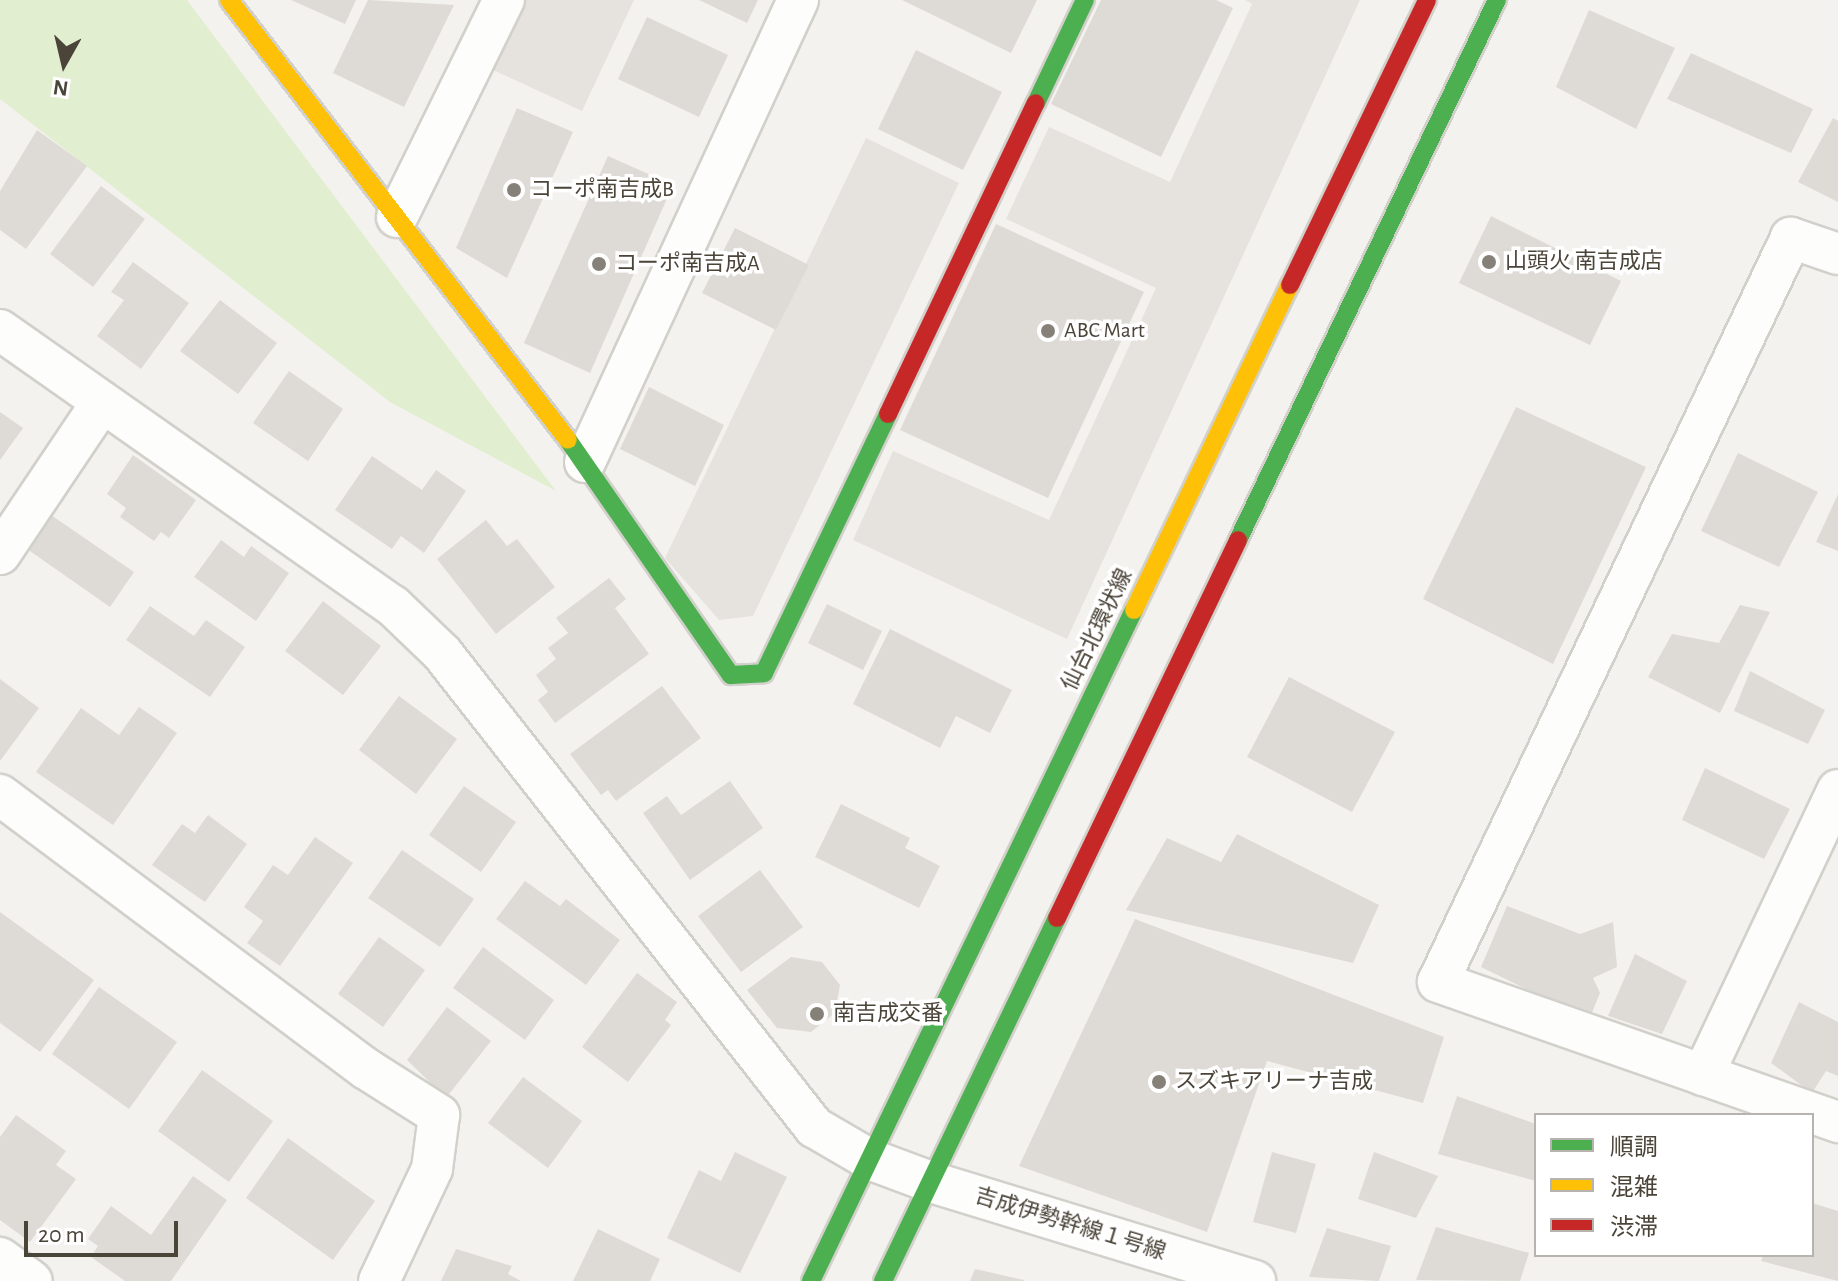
<!DOCTYPE html>
<html>
<head>
<meta charset="utf-8">
<style>
  body { margin:0 }
  #map { position:relative; width:1838px; height:1281px; overflow:hidden; background:#f4f2ee; font-family:"Alegreya Sans","Noto Sans JP",sans-serif }
  div>[style] { position:absolute }
  [style*='--x'] { left:calc(var(--x)*1px); top:calc(var(--y)*1px); width:calc(var(--w)*1px); rotate:calc(var(--a)*1deg) }
  .green>* { inset:0; background:#e1eecf }
  .parking>* { inset:0; background:#e6e3df }
  .building>* { inset:0; background:#dedbd6 }
  .roads { filter:drop-shadow(2px 0 #d2d0cb) drop-shadow(-2px 0 #d2d0cb) drop-shadow(0 2px #d2d0cb) drop-shadow(0 -2px #d2d0cb) }
  .street>* { height:40px; margin:-20px; padding:0 20px; transform-origin:20px; border-radius:20px; background:#fdfdfc }
  .fast>* { height:18px; margin:-9px; padding:0 9px; transform-origin:9px; border-radius:9px; background:#4caf50 }
  .slow>* { height:18px; margin:-9px; padding:0 9px; transform-origin:9px; border-radius:9px; background:#ffc107 }
  .jam>* { height:18px; margin:-9px; padding:0 9px; transform-origin:9px; border-radius:9px; background:#c62828 }
  .dots>* { width:22px; height:22px; translate:-50% -50%; box-sizing:border-box; border:4px solid #fff; border-radius:50% }
  span { translate:-50% -50%; white-space:nowrap; text-align:center; line-height:1.15; -webkit-text-stroke:7px #fff; paint-order:stroke }
  .poi-label { font-size:22px; color:#4b4439 }
  .left { translate:0 -50%; text-align:left }
  .street-label { font-size:22px; color:#4b4439 }
  .legend { position:absolute; left:1534px; top:1113px; width:280px; height:144px; box-sizing:border-box; background:#fff; border:2px solid #b7b4b0; margin:0; padding:10px 14px; list-style:none; font-size:24px; color:#4b4439 }
  .legend li { display:flex; align-items:center; gap:16px; height:40px }
  .legend b { width:40px; border:2px solid #b7b4b0 }
  .north { position:absolute; left:24px; top:24px; width:80px; height:80px; -webkit-text-stroke:6px #fff; paint-order:stroke; rotate:188deg; font-size:22px; font-weight:700; line-height:32px; text-align:center; color:#4b4439 }
  .north::after { content:''; display:block; margin:auto; width:28px; height:36px; background:#4b4439; clip-path:polygon(50% 0,100% 100%,50% 72%,0 100%) }
  .scale { position:absolute; left:24px; top:1221px; width:154px; height:36px; box-sizing:border-box; border:4px solid #4b4439; border-top:0; padding-left:10px; font-size:24px; line-height:28px; white-space:nowrap; color:#4b4439; -webkit-text-stroke:6px #fff; paint-order:stroke }
</style>
</head>
<body>
<div id="map">
  <div class="green">
    <div style="clip-path:polygon(0 0,187px 0,556px 491px,390px 402px,0 99px)"></div>
  </div>
  <div class="parking">
    <div style="clip-path:polygon(523px 0,634px 0,582px 111px,491px 69px)"></div>
    <div style="clip-path:polygon(1245px 0,1360px 0,1067px 639px,853px 540px,893px 451px,1049px 520px,1156px 288px,1006px 219px,1049px 127px,1170px 182px,1252px 4px)"></div>
    <div style="clip-path:polygon(866px 138px,959px 183px,753px 616px,719px 620px,665px 558px)"></div>
  </div>
  <div class="building">
    <div style="clip-path:polygon(291px 0,356px 0,345px 24px)"></div>
    <div style="clip-path:polygon(368px 0,454px 5px,404px 107px,333px 73px)"></div>
    <div style="clip-path:polygon(699px 0,758px 0,747px 23px)"></div>
    <div style="clip-path:polygon(902px 0,1037px 0,1011px 53px)"></div>
    <div style="clip-path:polygon(1101px 0,1216px 0,1233px 8px,1161px 157px,1051px 104px)"></div>
    <div style="clip-path:polygon(1589px 10px,1675px 48px,1636px 129px,1556px 87px)"></div>
    <div style="clip-path:polygon(647px 17px,728px 55px,699px 117px,618px 79px)"></div>
    <div style="clip-path:polygon(916px 50px,1002px 92px,963px 170px,878px 129px)"></div>
    <div style="clip-path:polygon(1691px 53px,1813px 109px,1791px 153px,1667px 99px)"></div>
    <div style="clip-path:polygon(517px 108px,573px 132px,507px 278px,456px 248px)"></div>
    <div style="clip-path:polygon(1833px 118px,1838px 121px,1838px 202px,1798px 182px)"></div>
    <div style="clip-path:polygon(37px 130px,87px 166px,26px 249px,0 230px,0 191px)"></div>
    <div style="clip-path:polygon(608px 156px,673px 185px,590px 373px,524px 343px)"></div>
    <div style="clip-path:polygon(101px 186px,145px 219px,93px 287px,50px 254px)"></div>
    <div style="clip-path:polygon(1491px 216px,1621px 281px,1590px 345px,1459px 283px)"></div>
    <div style="clip-path:polygon(996px 224px,1144px 292px,1048px 498px,900px 430px)"></div>
    <div style="clip-path:polygon(735px 228px,809px 265px,776px 330px,702px 293px)"></div>
    <div style="clip-path:polygon(133px 262px,189px 303px,141px 369px,97px 336px,124px 300px,111px 292px)"></div>
    <div style="clip-path:polygon(220px 300px,277px 343px,238px 394px,180px 351px)"></div>
    <div style="clip-path:polygon(289px 371px,343px 409px,308px 461px,253px 423px)"></div>
    <div style="clip-path:polygon(649px 387px,724px 425px,695px 486px,620px 449px)"></div>
    <div style="clip-path:polygon(1516px 407px,1646px 467px,1553px 664px,1423px 599px)"></div>
    <div style="clip-path:polygon(0 412px,23px 428px,0 460px)"></div>
    <div style="clip-path:polygon(1738px 453px,1818px 492px,1779px 567px,1701px 531px)"></div>
    <div style="clip-path:polygon(133px 455px,196px 500px,169px 538px,161px 532px,154px 541px,120px 517px,126px 508px,107px 494px)"></div>
    <div style="clip-path:polygon(372px 456px,422px 490px,436px 470px,466px 491px,424px 553px,401px 536px,392px 549px,335px 510px)"></div>
    <div style="clip-path:polygon(1838px 494px,1838px 551px,1816px 542px)"></div>
    <div style="clip-path:polygon(51px 515px,134px 572px,110px 607px,27px 549px)"></div>
    <div style="clip-path:polygon(486px 520px,507px 546px,517px 539px,555px 587px,496px 634px,437px 559px)"></div>
    <div style="clip-path:polygon(221px 540px,244px 557px,251px 546px,289px 573px,256px 621px,194px 577px)"></div>
    <div style="clip-path:polygon(609px 578px,626px 599px,615px 608px,649px 654px,555px 723px,538px 700px,548px 692px,536px 675px,556px 659px,548px 648px,568px 633px,556px 618px)"></div>
    <div style="clip-path:polygon(323px 601px,381px 646px,343px 695px,285px 651px)"></div>
    <div style="clip-path:polygon(827px 604px,882px 631px,863px 670px,808px 643px)"></div>
    <div style="clip-path:polygon(1740px 605px,1770px 612px,1720px 713px,1648px 677px,1672px 634px,1719px 643px)"></div>
    <div style="clip-path:polygon(150px 606px,194px 636px,206px 620px,245px 647px,210px 697px,126px 640px)"></div>
    <div style="clip-path:polygon(890px 629px,1012px 690px,990px 733px,956px 716px,940px 748px,853px 704px)"></div>
    <div style="clip-path:polygon(1750px 671px,1825px 710px,1808px 744px,1734px 711px)"></div>
    <div style="clip-path:polygon(1289px 677px,1395px 732px,1352px 812px,1247px 757px)"></div>
    <div style="clip-path:polygon(0 679px,39px 708px,0 761px)"></div>
    <div style="clip-path:polygon(662px 686px,701px 738px,616px 801px,608px 790px,601px 795px,570px 754px)"></div>
    <div style="clip-path:polygon(399px 696px,457px 739px,416px 794px,359px 750px)"></div>
    <div style="clip-path:polygon(139px 707px,177px 733px,113px 825px,36px 772px,81px 708px,119px 735px)"></div>
    <div style="clip-path:polygon(1705px 768px,1790px 809px,1764px 859px,1682px 820px)"></div>
    <div style="clip-path:polygon(730px 781px,763px 828px,690px 880px,643px 813px,667px 796px,681px 815px)"></div>
    <div style="clip-path:polygon(464px 786px,516px 822px,481px 872px,429px 835px)"></div>
    <div style="clip-path:polygon(841px 804px,910px 838px,905px 848px,940px 866px,919px 908px,815px 857px)"></div>
    <div style="clip-path:polygon(208px 815px,247px 844px,205px 902px,152px 865px,182px 824px,195px 833px)"></div>
    <div style="clip-path:polygon(1237px 834px,1379px 905px,1353px 963px,1126px 910px,1167px 838px,1221px 862px)"></div>
    <div style="clip-path:polygon(315px 837px,353px 863px,280px 966px,247px 943px,263px 921px,244px 907px,273px 865px,288px 875px)"></div>
    <div style="clip-path:polygon(402px 850px,474px 899px,440px 947px,368px 898px)"></div>
    <div style="clip-path:polygon(760px 870px,803px 927px,741px 972px,698px 916px)"></div>
    <div style="clip-path:polygon(525px 881px,560px 906px,566px 899px,620px 940px,586px 985px,496px 919px)"></div>
    <div style="clip-path:polygon(1507px 906px,1580px 934px,1613px 922px,1617px 967px,1593px 978px,1600px 993px,1589px 1020px,1481px 967px)"></div>
    <div style="clip-path:polygon(0 912px,94px 980px,40px 1052px,0 1023px)"></div>
    <div style="clip-path:polygon(1135px 919px,1444px 1037px,1423px 1103px,1267px 1061px,1207px 1232px,1019px 1166px)"></div>
    <div style="clip-path:polygon(379px 937px,425px 970px,383px 1027px,338px 994px)"></div>
    <div style="clip-path:polygon(483px 947px,554px 1000px,525px 1040px,453px 988px)"></div>
    <div style="clip-path:polygon(1635px 954px,1687px 981px,1662px 1034px,1608px 1016px)"></div>
    <div style="clip-path:polygon(791px 957px,822px 962px,840px 985px,835px 1013px,811px 1032px,777px 1028px,747px 990px)"></div>
    <div style="clip-path:polygon(637px 973px,677px 1002px,665px 1020px,671px 1025px,628px 1082px,582px 1047px)"></div>
    <div style="clip-path:polygon(99px 987px,177px 1042px,129px 1109px,52px 1054px)"></div>
    <div style="clip-path:polygon(1799px 1002px,1838px 1022px,1838px 1076px,1826px 1071px,1812px 1093px,1771px 1063px)"></div>
    <div style="clip-path:polygon(447px 1007px,491px 1041px,446px 1098px,407px 1060px)"></div>
    <div style="clip-path:polygon(202px 1070px,273px 1121px,229px 1182px,158px 1131px)"></div>
    <div style="clip-path:polygon(523px 1077px,582px 1121px,548px 1168px,488px 1123px)"></div>
    <div style="clip-path:polygon(1457px 1096px,1536px 1124px,1536px 1181px,1438px 1154px)"></div>
    <div style="clip-path:polygon(16px 1115px,66px 1151px,56px 1165px,76px 1179px,30px 1242px,0 1220px,0 1137px)"></div>
    <div style="clip-path:polygon(288px 1138px,375px 1201px,333px 1260px,246px 1198px)"></div>
    <div style="clip-path:polygon(735px 1152px,787px 1177px,740px 1273px,667px 1238px,699px 1170px,721px 1181px)"></div>
    <div style="clip-path:polygon(1272px 1152px,1316px 1164px,1296px 1233px,1253px 1222px)"></div>
    <div style="clip-path:polygon(1374px 1152px,1438px 1176px,1416px 1218px,1358px 1199px)"></div>
    <div style="clip-path:polygon(193px 1176px,227px 1200px,171px 1281px,125px 1281px,91px 1257px,98px 1246px,88px 1239px,111px 1206px,151px 1235px)"></div>
    <div style="clip-path:polygon(1812px 1203px,1838px 1211px,1838px 1281px,1761px 1261px,1763px 1255px,1812px 1255px)"></div>
    <div style="clip-path:polygon(1436px 1227px,1529px 1253px,1520px 1281px,1416px 1280px)"></div>
    <div style="clip-path:polygon(1327px 1228px,1391px 1246px,1379px 1281px,1309px 1277px)"></div>
    <div style="clip-path:polygon(598px 1229px,660px 1259px,650px 1281px,573px 1281px)"></div>
    <div style="clip-path:polygon(456px 1249px,512px 1266px,508px 1274px,521px 1281px,441px 1281px)"></div>
    <div style="clip-path:polygon(975px 1269px,1024px 1280px,1024px 1281px,970px 1281px)"></div>
  </div>
  <div class="roads">
    <div class="street">
      <div style="--x:397;--y:217;--w:242;--a:-63.8"></div>
      <div style="--x:1838;--y:254;--w:50;--a:-161.2"></div>
      <div style="--x:1791;--y:238;--w:823;--a:115.38"></div>
      <div style="--x:1438;--y:982;--w:424;--a:19.3"></div>
      <div style="--x:0;--y:330;--w:480;--a:35.1"></div>
      <div style="--x:393;--y:606;--w:68;--a:43.8"></div>
      <div style="--x:442;--y:653;--w:603;--a:51.87"></div>
      <div style="--x:814;--y:1127;--w:64;--a:30.2"></div>
      <div style="--x:869;--y:1159;--w:66;--a:20.4"></div>
      <div style="--x:931;--y:1182;--w:339;--a:17"></div>
      <div style="--x:585;--y:462;--w:509;--a:-65.25"></div>
      <div style="--x:0;--y:554;--w:179;--a:-56.1"></div>
      <div style="--x:0;--y:795;--w:456;--a:36.8"></div>
      <div style="--x:365;--y:1068;--w:88;--a:32.4"></div>
      <div style="--x:439;--y:1115;--w:54;--a:97.4"></div>
      <div style="--x:432;--y:1169;--w:124;--a:115.3"></div>
      <div style="--x:1703;--y:1075;--w:315;--a:-64.7"></div>
      <div style="--x:0;--y:1258;--w:39;--a:36"></div>
    </div>
    <div class="fast">
      <div style="--x:1036;--y:103;--w:114;--a:-64.6"></div>
      <div style="--x:568;--y:440;--w:286;--a:55.3"></div>
      <div style="--x:731;--y:675;--w:33;--a:-3"></div>
      <div style="--x:764;--y:673;--w:287;--a:-64.4"></div>
      <div style="--x:1238;--y:540;--w:599;--a:-64.38"></div>
      <div style="--x:811;--y:1281;--w:745;--a:-64.3"></div>
      <div style="--x:883;--y:1281;--w:403;--a:-64.4"></div>
    </div>
    <div class="slow">
      <div style="--x:229;--y:0;--w:555;--a:52.39"></div>
      <div style="--x:1134;--y:610;--w:361;--a:-64.4"></div>
    </div>
    <div class="jam">
      <div style="--x:1290;--y:285;--w:316;--a:-64.3"></div>
      <div style="--x:888;--y:414;--w:344;--a:-64.6"></div>
      <div style="--x:1057;--y:918;--w:419;--a:-64.4"></div>
    </div>
  </div>
  <div class="dots">
    <div style="left:514px;top:190px;background:#868178"></div>
    <div style="left:1489px;top:262px;background:#868178"></div>
    <div style="left:599px;top:264px;background:#868178"></div>
    <div style="left:1048px;top:331px;background:#868178"></div>
    <div style="left:817px;top:1014px;background:#868178"></div>
    <div style="left:1159px;top:1082px;background:#868178"></div>
  </div>
  <div class="poi-label">
    <span class="left" style="left:530px;top:190px">コーポ南吉成B</span>
    <span class="left" style="left:1505px;top:262px">山頭火 南吉成店</span>
    <span class="left" style="left:615px;top:264px">コーポ南吉成A</span>
    <span class="left" style="left:1064px;top:331px">ABC Mart</span>
    <span class="left" style="left:833px;top:1014px">南吉成交番</span>
    <span class="left" style="left:1175px;top:1082px">スズキアリーナ吉成</span>
  </div>
  <div class="street-label">
    <span style="left:1097px;top:630px;rotate:-64deg">仙台北環状線</span>
    <span style="left:1070px;top:1224px;rotate:17deg">吉成伊勢幹線１号線</span>
  </div>
  <ul class="legend">
  <li><b style="height:10px;background:#4caf50"></b>順調</li>
  <li><b style="height:10px;background:#ffc107"></b>混雑</li>
  <li><b style="height:10px;background:#c62828"></b>渋滞</li>
  </ul>
  <div class="north">N</div>
  <div class="scale">20 m</div>
</div>
</body>
</html>
